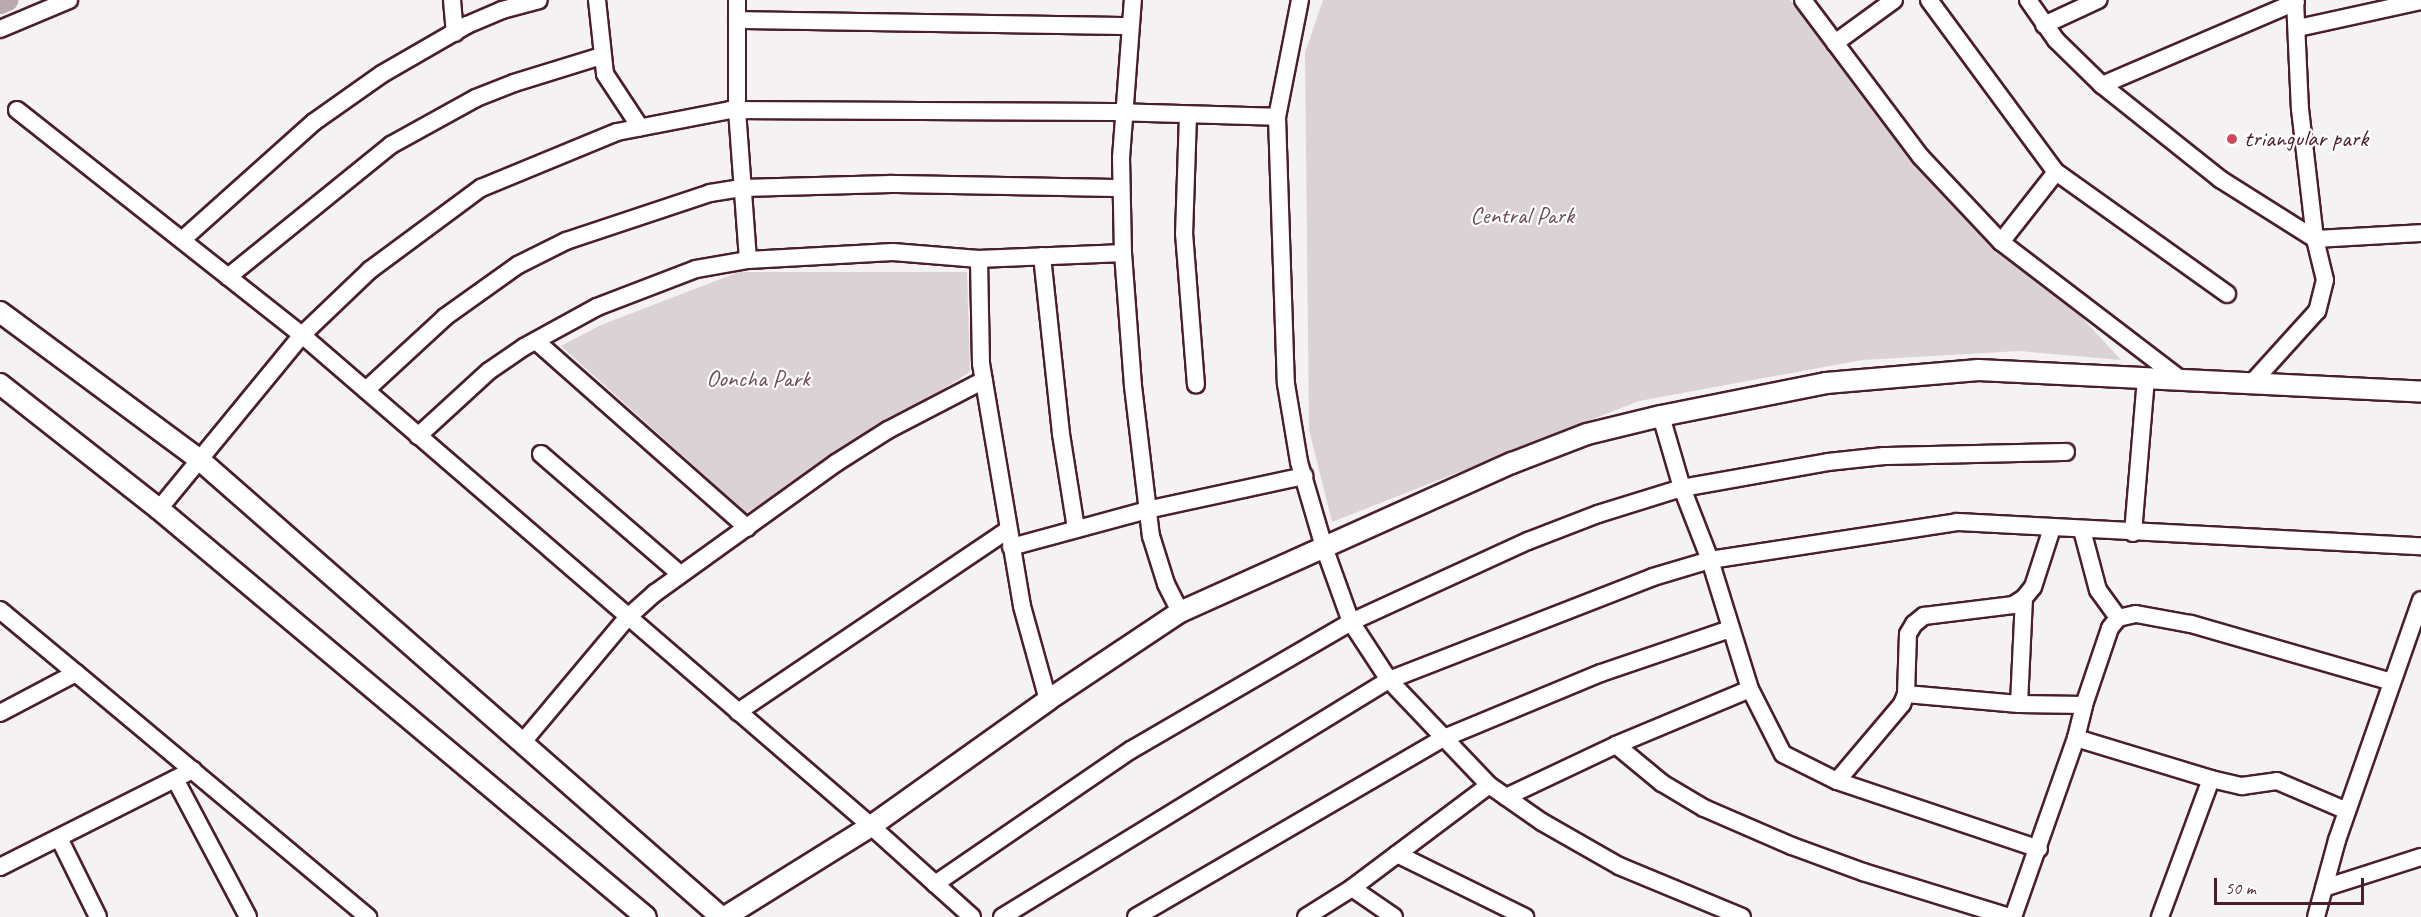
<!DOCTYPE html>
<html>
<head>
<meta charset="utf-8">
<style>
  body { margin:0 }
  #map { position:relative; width:2421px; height:917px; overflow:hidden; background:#f4f2f2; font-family:Caveat,sans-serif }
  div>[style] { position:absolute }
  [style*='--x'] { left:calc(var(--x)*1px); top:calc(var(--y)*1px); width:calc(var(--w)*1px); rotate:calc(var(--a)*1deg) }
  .green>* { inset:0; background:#dbd2d5 }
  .canal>* { height:21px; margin:-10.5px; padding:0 10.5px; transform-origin:10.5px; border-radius:10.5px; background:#baa9ae }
  .roads { filter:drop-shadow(2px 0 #4a1f2b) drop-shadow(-2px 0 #4a1f2b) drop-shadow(0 2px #4a1f2b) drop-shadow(0 -2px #4a1f2b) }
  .minor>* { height:16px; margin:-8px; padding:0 8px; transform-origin:8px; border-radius:8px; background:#fff }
  .tertiary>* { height:20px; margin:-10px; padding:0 10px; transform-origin:10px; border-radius:10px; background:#fff }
  .dots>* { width:16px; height:16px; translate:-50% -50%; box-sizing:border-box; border:3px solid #fff; border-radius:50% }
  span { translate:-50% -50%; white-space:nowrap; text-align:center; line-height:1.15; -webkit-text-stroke:4.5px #fff; paint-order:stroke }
  .poi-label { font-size:24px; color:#4a1f2b }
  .left { translate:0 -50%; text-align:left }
  .park-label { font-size:24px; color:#6e4c56 }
  .scale { position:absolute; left:2214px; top:878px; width:150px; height:27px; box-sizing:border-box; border:3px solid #4a1f2b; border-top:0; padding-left:8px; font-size:18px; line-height:21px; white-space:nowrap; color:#4a1f2b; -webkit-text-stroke:4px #fff; paint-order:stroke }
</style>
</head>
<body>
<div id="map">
  <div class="green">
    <div style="clip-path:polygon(1323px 0,1790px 0,2121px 360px,2019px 351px,1862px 360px,1639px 401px,1332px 522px,1309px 430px,1305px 53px)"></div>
    <div style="clip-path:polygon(739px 272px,967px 272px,970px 372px,746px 513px,561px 346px,601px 325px)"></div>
  </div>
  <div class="canal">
    <div style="--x:0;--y:3;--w:8;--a:-23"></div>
  </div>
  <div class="roads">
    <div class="minor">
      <div style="--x:452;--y:0;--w:33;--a:85"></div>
      <div style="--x:597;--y:0;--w:74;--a:83.8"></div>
      <div style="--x:605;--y:74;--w:64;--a:56.6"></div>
      <div style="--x:737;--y:0;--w:110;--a:90"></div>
      <div style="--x:737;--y:110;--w:150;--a:85.8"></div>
      <div style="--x:748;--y:260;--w:145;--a:-3.2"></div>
      <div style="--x:893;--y:252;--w:86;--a:4.7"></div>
      <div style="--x:1300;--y:0;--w:119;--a:101.1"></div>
      <div style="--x:1277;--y:117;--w:267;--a:88.1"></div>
      <div style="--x:1286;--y:384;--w:79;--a:80.5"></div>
      <div style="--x:1299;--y:462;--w:89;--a:73.6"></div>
      <div style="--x:1324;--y:547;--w:80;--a:70.2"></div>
      <div style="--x:1351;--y:622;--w:69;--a:56.8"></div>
      <div style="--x:1389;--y:680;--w:145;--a:46.4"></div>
      <div style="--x:1489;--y:785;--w:65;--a:34.9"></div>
      <div style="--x:1542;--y:822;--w:89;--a:29.7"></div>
      <div style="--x:1619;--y:866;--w:133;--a:22.5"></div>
      <div style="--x:1803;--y:0;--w:196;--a:53.1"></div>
      <div style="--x:1921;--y:157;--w:117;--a:46.7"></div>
      <div style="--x:2001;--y:242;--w:229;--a:37.4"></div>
      <div style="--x:1929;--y:0;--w:214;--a:53.6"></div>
      <div style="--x:2028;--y:0;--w:49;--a:55"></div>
      <div style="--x:2056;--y:40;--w:64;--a:44.4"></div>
      <div style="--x:2102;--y:85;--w:151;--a:38.5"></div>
      <div style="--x:2220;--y:179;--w:112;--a:32.3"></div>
      <div style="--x:2315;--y:239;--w:42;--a:76.3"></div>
      <div style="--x:2325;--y:280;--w:32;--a:104"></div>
      <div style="--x:2317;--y:311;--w:98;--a:132.1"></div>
      <div style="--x:2295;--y:0;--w:109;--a:87.4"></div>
      <div style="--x:2300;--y:109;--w:131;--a:83.4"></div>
      <div style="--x:2315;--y:239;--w:106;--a:-3.2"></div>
      <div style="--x:737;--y:20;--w:393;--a:0.9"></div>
      <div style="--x:2044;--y:25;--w:60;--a:-24.8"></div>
      <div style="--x:2298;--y:28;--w:126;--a:-12.4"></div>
      <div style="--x:0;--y:29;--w:75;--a:-22.8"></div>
      <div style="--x:1835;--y:43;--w:73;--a:-36.1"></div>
      <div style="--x:2102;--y:85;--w:211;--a:-23.2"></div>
      <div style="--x:17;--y:110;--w:363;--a:38.3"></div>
      <div style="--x:302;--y:335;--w:752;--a:40.79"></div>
      <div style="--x:871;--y:826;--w:136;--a:42"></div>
      <div style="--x:1188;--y:115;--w:118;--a:91.9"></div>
      <div style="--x:1184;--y:233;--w:152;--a:85.5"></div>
      <div style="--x:182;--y:240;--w:177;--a:-41.8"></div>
      <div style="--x:314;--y:122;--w:83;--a:-35.2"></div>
      <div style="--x:382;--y:74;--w:98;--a:-30"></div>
      <div style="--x:467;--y:25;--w:38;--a:-23"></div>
      <div style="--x:502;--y:10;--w:38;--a:-15"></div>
      <div style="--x:2001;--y:242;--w:89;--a:-51.8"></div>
      <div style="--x:2056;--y:172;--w:210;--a:35.5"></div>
      <div style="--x:1123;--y:253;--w:133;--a:85.7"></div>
      <div style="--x:1133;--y:386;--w:151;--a:83.2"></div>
      <div style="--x:1151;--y:536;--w:50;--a:72.6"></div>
      <div style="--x:1166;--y:584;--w:31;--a:63"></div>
      <div style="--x:1042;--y:256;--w:179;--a:83.9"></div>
      <div style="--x:1061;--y:434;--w:96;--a:81"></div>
      <div style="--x:228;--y:277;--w:210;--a:-39"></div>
      <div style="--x:391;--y:145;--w:97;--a:-28.9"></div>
      <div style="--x:476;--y:98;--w:41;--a:-21.5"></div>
      <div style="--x:514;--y:83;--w:91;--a:-17.2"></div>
      <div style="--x:536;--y:341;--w:282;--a:41.5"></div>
      <div style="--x:366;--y:390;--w:108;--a:-42.7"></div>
      <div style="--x:445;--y:317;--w:90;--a:-35.5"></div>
      <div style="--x:518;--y:265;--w:54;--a:-26.6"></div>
      <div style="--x:566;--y:241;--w:152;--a:-18.4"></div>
      <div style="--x:710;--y:193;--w:32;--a:-9"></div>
      <div style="--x:742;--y:188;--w:149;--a:-1.5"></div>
      <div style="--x:891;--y:184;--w:230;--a:1"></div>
      <div style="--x:1661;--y:416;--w:75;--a:73.7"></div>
      <div style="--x:1682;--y:488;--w:77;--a:68.7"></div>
      <div style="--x:1710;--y:560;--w:135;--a:72.8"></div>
      <div style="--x:1750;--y:689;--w:73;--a:63.1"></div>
      <div style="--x:1783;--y:754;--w:60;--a:26.6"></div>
      <div style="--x:1837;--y:781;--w:213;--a:18.6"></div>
      <div style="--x:418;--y:436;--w:96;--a:-42.5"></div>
      <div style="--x:489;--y:371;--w:42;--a:-34.4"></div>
      <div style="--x:524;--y:347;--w:83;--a:-28.7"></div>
      <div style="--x:597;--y:307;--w:106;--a:-21"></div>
      <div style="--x:696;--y:269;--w:53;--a:-9.8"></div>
      <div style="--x:541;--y:454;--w:184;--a:40.8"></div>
      <div style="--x:159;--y:509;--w:225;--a:-50.6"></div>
      <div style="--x:302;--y:335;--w:94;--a:-43.7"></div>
      <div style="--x:370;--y:270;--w:138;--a:-36.5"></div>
      <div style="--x:481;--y:188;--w:147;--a:-22.4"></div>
      <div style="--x:617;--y:132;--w:115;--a:-11"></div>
      <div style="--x:730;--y:110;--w:383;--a:0.3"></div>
      <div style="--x:1113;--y:112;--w:164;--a:1.7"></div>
      <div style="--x:2082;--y:530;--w:62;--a:75.1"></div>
      <div style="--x:2098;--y:590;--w:34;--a:54"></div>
      <div style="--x:2133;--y:533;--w:155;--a:-85.2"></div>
      <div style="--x:1011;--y:547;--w:141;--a:-15.2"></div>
      <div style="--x:1147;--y:510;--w:161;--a:-12.2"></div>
      <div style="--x:0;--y:610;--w:99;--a:39.7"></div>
      <div style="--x:1906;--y:694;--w:113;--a:5.1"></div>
      <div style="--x:2019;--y:704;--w:65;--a:0.9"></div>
      <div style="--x:1048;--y:700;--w:98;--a:-105.5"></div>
      <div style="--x:1022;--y:606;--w:245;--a:-99.6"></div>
      <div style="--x:981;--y:364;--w:105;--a:-91.1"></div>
      <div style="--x:979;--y:259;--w:144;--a:-2.4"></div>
      <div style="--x:1123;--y:253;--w:95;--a:-91.2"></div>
      <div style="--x:1121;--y:158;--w:158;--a:-85.7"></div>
      <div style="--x:2019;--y:704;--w:106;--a:-87.3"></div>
      <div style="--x:738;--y:712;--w:326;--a:-34"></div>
      <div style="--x:0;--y:713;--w:86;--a:-27.8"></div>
      <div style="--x:76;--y:673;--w:381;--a:39.9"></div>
      <div style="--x:2076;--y:738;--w:34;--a:-76"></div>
      <div style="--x:2084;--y:705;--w:81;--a:-71.3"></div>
      <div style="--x:2110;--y:628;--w:13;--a:-51"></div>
      <div style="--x:2118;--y:618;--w:18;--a:-13"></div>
      <div style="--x:2136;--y:614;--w:56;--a:10.3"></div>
      <div style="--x:2191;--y:624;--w:209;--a:16.1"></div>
      <div style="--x:522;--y:743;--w:163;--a:-50"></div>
      <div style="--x:627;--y:618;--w:38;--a:-42"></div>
      <div style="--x:655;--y:593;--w:223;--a:-35.7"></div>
      <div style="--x:836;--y:463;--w:62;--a:-32.4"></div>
      <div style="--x:888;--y:430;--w:108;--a:-27.5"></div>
      <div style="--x:1616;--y:745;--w:60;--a:39.6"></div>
      <div style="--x:1662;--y:783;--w:49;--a:30.8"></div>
      <div style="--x:1704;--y:808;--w:96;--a:23.4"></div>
      <div style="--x:1792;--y:846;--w:76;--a:20.1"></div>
      <div style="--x:1863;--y:872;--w:153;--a:17.1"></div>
      <div style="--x:175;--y:779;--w:156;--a:62.1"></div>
      <div style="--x:1837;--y:781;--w:101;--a:-49.8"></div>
      <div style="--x:1902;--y:704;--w:11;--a:-68"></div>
      <div style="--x:1906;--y:694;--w:60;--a:-88.1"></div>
      <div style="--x:1908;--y:634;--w:12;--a:-59"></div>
      <div style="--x:1914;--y:624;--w:13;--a:-39"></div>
      <div style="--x:1924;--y:616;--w:90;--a:-7"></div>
      <div style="--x:2013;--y:605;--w:13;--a:-32"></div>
      <div style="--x:2024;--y:598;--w:14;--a:-51"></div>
      <div style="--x:2033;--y:587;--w:62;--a:-72.1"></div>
      <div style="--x:1506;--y:797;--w:122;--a:-25.3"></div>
      <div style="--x:1616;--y:745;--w:145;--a:-22.7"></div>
      <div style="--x:59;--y:838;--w:88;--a:63.7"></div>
      <div style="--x:1397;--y:854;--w:143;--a:26.2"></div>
      <div style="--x:0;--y:867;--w:216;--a:-26.7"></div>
      <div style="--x:935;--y:884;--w:237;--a:-34.4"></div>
      <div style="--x:1131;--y:750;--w:255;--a:-30.2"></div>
      <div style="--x:1351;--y:622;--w:195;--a:-24.6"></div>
      <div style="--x:1528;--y:541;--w:75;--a:-21.1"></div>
      <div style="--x:1598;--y:514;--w:88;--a:-17.2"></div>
      <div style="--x:1682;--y:488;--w:148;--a:-10.1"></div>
      <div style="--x:1828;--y:462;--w:56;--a:-6.1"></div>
      <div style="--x:1884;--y:456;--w:182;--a:-1.3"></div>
      <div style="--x:1352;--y:888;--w:171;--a:-36.9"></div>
      <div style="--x:2324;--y:888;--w:102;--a:-17.7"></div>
      <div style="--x:1002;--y:917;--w:454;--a:-31.5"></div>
      <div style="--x:1389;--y:680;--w:283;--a:-21.3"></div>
      <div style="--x:1653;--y:577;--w:59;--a:-16.6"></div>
      <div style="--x:1710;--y:560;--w:250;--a:-8.7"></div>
      <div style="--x:1957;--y:522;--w:465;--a:3"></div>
      <div style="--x:1136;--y:917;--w:356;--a:-30.2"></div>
      <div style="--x:1444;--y:738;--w:170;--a:-22.5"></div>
      <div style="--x:1601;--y:673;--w:136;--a:-18.8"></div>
      <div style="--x:1306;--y:917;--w:54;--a:-32.2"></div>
      <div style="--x:1352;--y:888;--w:51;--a:34.6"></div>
      <div style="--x:2013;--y:917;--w:190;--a:-70.6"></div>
      <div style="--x:2076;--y:738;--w:141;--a:16.9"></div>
      <div style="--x:2211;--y:779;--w:32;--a:13"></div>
      <div style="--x:2242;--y:786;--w:35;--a:-8"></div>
      <div style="--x:2277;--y:781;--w:76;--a:23.2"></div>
      <div style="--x:2160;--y:917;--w:147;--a:-69.7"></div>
      <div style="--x:2316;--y:917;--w:80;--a:-74.7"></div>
      <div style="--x:2337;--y:840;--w:254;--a:-70.7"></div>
    </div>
    <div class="tertiary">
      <div style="--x:0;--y:312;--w:250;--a:36.5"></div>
      <div style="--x:201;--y:461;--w:692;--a:41.25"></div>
      <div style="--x:0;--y:384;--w:202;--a:38.2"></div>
      <div style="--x:159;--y:509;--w:635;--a:39.96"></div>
      <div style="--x:725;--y:917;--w:172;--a:-31.9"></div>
      <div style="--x:871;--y:826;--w:217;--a:-35.4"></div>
      <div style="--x:1048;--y:700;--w:159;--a:-33.7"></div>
      <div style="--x:1180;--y:612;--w:364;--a:-24.2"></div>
      <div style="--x:1512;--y:463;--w:80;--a:-21.1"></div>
      <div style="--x:1587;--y:434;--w:76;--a:-13.7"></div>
      <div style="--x:1661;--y:416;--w:168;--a:-11.3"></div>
      <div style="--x:1826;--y:383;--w:153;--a:-4.9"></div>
      <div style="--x:1978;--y:370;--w:444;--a:2.8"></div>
    </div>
  </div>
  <div class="dots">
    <div style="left:2232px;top:139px;background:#d1495b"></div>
  </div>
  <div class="poi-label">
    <span class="left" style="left:2244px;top:139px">triangular park</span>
  </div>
  <div class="park-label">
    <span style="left:1522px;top:216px">Central Park</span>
    <span style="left:758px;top:379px">Ooncha Park</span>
  </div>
  <div class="scale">50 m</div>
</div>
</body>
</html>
